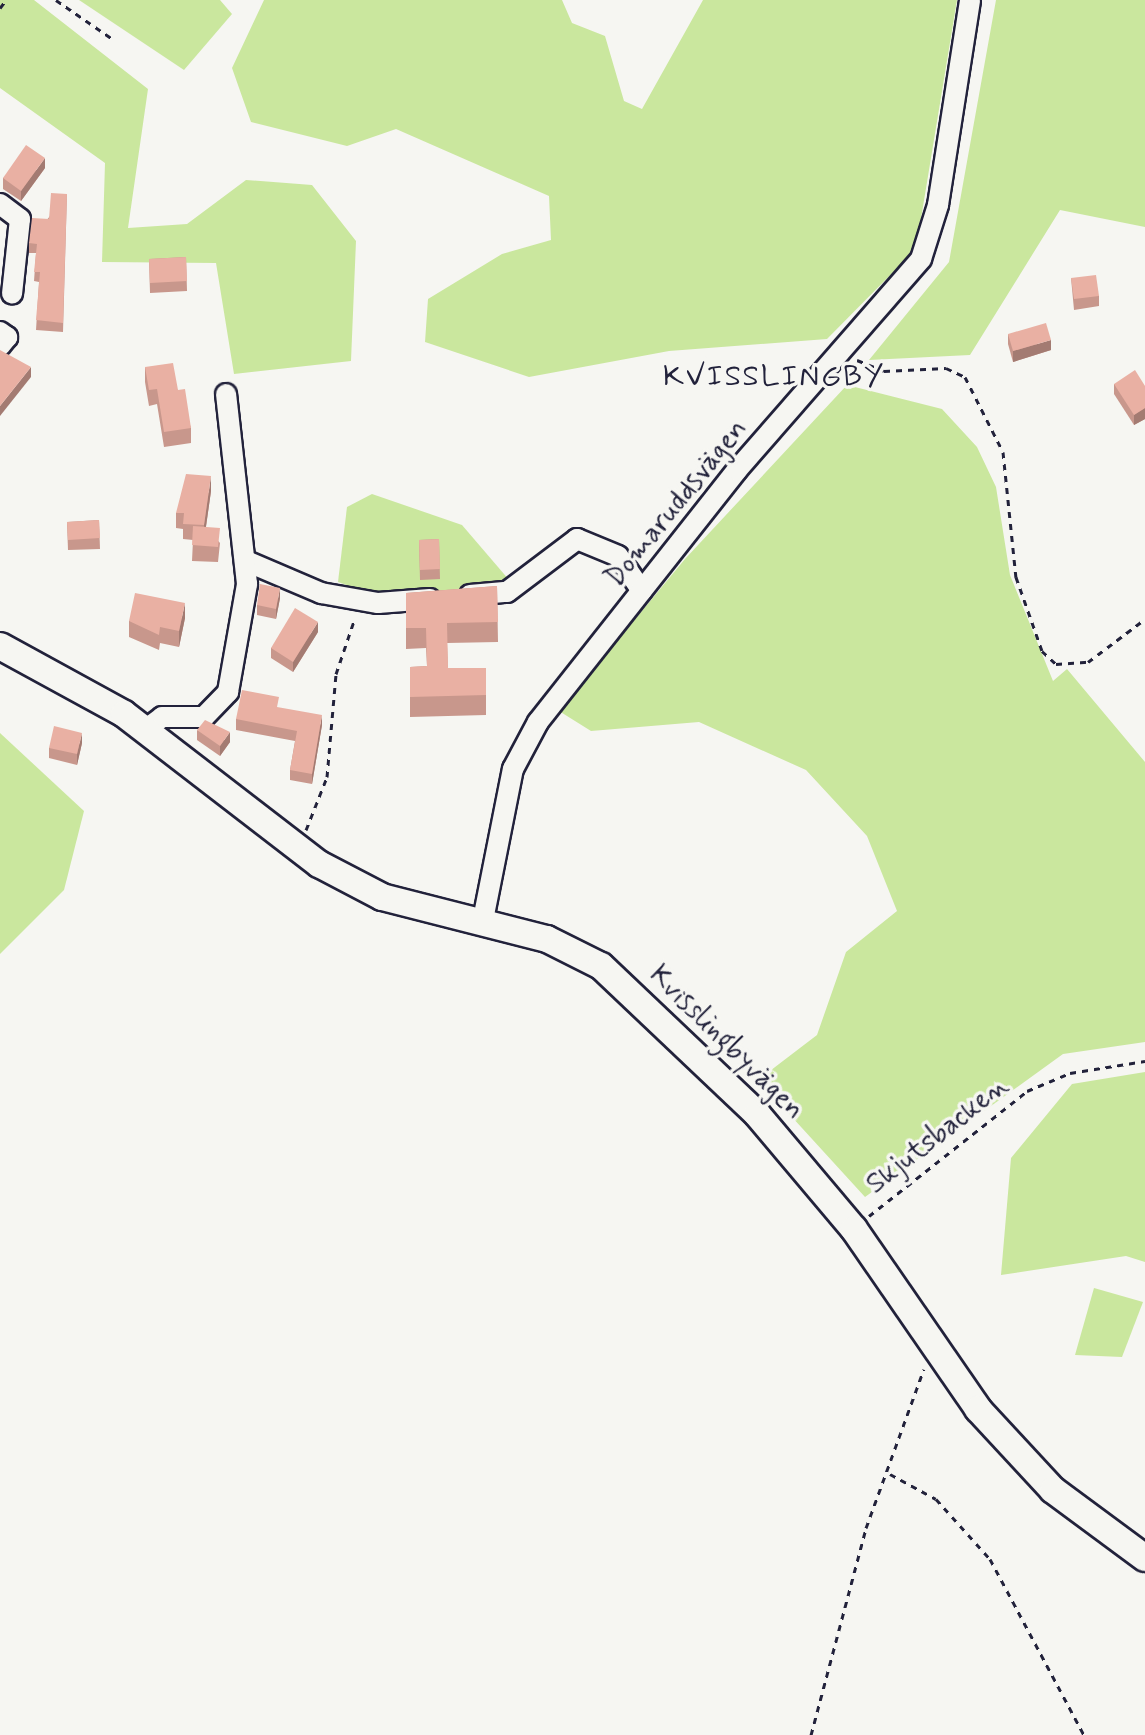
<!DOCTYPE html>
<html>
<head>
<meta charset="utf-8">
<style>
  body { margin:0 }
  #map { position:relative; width:1145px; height:1735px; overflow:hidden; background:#f6f6f2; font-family:Mynerve,sans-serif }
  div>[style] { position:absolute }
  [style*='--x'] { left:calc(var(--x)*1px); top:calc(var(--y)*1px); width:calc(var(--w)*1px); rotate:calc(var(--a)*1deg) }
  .green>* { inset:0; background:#cae79e }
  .path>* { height:3px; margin-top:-1.5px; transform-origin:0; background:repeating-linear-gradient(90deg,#22223b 0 6px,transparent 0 12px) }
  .roads { filter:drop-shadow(2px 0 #22223b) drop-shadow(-2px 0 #22223b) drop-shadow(0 2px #22223b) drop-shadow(0 -2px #22223b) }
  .minor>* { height:20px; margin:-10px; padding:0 10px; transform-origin:10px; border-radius:10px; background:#f6f6f2 }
  .tertiary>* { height:26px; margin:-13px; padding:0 13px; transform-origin:13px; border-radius:13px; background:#f6f6f2 }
  .wall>* { inset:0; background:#c8978c }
  .shaded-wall>* { inset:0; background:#a37b72 }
  .building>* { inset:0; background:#e9b0a3 }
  span { translate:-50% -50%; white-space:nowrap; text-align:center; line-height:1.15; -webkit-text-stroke:7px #f6f6f2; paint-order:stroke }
  .street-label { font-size:28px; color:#22223b }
  .neighbourhood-label { font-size:30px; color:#22223b; letter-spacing:2px }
</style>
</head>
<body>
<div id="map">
  <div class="green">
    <div style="clip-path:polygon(0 0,34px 0,148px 89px,128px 228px,187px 224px,246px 180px,312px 185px,356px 241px,351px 361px,234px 374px,216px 263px,102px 262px,105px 163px,0 88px)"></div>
    <div style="clip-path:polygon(79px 0,220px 0,232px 14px,184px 70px)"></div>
    <div style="clip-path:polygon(264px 0,562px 0,572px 23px,605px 36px,624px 101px,642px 109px,703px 0,957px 0,916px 249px,827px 339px,669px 351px,529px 377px,425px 342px,428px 299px,502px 254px,551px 240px,549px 196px,396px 129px,347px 146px,251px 122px,232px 68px)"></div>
    <div style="clip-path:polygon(996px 0,1145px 0,1145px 227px,1060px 210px,970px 355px,869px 360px,949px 262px)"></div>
    <div style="clip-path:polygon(847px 385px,942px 409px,977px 447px,996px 487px,1010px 575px,1053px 681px,1067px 669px,1145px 762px,1145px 1042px,1063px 1054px,865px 1197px,758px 1080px,817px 1035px,846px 952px,897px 911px,867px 836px,806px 770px,699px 722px,591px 731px,559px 711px,685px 559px)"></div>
    <div style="clip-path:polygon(372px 494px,462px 525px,510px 581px,497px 589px,378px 596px,338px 582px,347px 507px)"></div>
    <div style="clip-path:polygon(0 733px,84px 811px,64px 890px,0 954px)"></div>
    <div style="clip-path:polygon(1145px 1072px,1145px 1262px,1126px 1256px,1001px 1275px,1011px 1158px,1072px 1084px)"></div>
    <div style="clip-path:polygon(1094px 1288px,1143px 1302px,1122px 1357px,1075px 1355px)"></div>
  </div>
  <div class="path">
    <div style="--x:56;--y:0;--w:67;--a:34.6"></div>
    <div style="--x:0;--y:8;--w:10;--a:-53"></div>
    <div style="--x:857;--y:360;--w:29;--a:22"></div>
    <div style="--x:884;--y:371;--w:62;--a:-2.8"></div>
    <div style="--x:946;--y:368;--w:21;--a:25"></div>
    <div style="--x:965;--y:377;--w:84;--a:63.1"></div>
    <div style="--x:1003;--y:452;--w:126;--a:84.1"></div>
    <div style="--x:1016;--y:577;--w:78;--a:70.6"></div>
    <div style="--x:1042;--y:651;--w:19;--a:43"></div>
    <div style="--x:1056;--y:664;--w:32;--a:-4"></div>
    <div style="--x:1088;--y:662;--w:71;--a:-37"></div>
    <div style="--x:306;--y:830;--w:57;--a:-68.4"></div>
    <div style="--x:327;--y:777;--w:103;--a:-85"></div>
    <div style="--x:336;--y:674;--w:59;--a:-71.3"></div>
    <div style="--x:869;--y:1216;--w:201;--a:-38.3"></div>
    <div style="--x:1027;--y:1091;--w:47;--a:-22.7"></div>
    <div style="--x:1070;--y:1073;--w:76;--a:-9.1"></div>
    <div style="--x:890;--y:1474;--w:52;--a:28.5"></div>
    <div style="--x:936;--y:1499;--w:81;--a:48"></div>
    <div style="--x:990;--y:1559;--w:200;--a:61.9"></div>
    <div style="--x:811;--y:1735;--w:214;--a:-75.1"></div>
    <div style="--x:866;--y:1528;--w:169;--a:-70"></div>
  </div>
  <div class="roads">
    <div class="minor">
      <div style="--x:0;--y:204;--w:25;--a:37"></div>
      <div style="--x:20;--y:219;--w:75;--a:96.1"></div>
      <div style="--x:0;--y:332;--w:9;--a:36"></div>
      <div style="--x:7;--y:337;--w:11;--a:128"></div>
      <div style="--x:246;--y:561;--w:82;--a:23.1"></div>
      <div style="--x:321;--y:593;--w:58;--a:10"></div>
      <div style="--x:378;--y:603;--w:52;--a:-4.4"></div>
      <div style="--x:470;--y:595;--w:37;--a:-5"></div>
      <div style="--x:507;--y:592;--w:88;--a:-37.1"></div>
      <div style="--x:577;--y:539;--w:44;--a:22.5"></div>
      <div style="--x:618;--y:556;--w:42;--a:55.6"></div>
      <div style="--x:145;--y:730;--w:21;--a:-37"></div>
      <div style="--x:162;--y:717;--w:42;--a:0"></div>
      <div style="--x:204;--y:717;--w:35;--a:-46"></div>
      <div style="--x:228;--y:692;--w:110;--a:-80"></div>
      <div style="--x:247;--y:584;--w:191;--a:-96.3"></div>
      <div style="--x:483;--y:920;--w:154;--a:-78.8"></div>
      <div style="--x:513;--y:769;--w:53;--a:-62"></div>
      <div style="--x:538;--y:722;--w:321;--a:-51.7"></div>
      <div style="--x:737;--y:470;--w:280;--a:-48.9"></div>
      <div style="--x:921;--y:259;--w:57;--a:-72.5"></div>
      <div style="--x:938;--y:205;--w:207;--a:-81.1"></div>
    </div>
    <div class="tertiary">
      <div style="--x:0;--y:646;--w:141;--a:28.7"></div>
      <div style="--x:124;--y:714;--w:246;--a:37.6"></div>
      <div style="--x:319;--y:864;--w:71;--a:27.6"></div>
      <div style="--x:382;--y:897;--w:170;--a:14.3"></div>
      <div style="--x:547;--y:939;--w:60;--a:26.6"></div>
      <div style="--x:601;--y:966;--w:215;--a:43.5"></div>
      <div style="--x:757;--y:1114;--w:150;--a:49.9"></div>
      <div style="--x:854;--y:1229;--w:219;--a:55.4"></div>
      <div style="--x:978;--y:1409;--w:110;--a:47.2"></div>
      <div style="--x:1053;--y:1490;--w:114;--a:36.5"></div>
    </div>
  </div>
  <div class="wall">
    <div style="clip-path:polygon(45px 168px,21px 201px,3px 189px,3px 178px)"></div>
    <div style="clip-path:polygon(67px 194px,63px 332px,36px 330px,39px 282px,34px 281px,36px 253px,29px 253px,29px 243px)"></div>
    <div style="clip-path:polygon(186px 257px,187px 291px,150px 293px,149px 259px)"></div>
    <div style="clip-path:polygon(1071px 278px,1099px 296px,1099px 306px,1074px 310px)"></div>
    <div style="clip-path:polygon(1008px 334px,1051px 350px,1013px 362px,1008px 344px)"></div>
    <div style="clip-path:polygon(145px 367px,178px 390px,191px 428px,191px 443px,164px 447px,157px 404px,149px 406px,145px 382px)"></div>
    <div style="clip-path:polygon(1114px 384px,1145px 386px,1145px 419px,1134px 425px,1114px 394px)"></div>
    <div style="clip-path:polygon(211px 491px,206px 527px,220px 543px,218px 562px,192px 561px,193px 540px,183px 539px,183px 529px,176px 528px,176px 513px)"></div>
    <div style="clip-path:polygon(99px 520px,100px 549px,68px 550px,67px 522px)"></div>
    <div style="clip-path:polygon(439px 539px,440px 579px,420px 580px,419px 540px)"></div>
    <div style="clip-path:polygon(497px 586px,498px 642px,447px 643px,448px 668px,486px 668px,486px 715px,410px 717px,410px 667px,427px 666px,426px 648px,406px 649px,406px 593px)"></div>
    <div style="clip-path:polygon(280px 598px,276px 619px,257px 615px,257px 605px)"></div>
    <div style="clip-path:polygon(185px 618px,179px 647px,160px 643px,159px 650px,129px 637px,129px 621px)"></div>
    <div style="clip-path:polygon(318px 632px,293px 672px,271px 658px,271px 648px)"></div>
    <div style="clip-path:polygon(279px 708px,322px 725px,312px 784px,290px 780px,290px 770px,295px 741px,236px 730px,236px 719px)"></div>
    <div style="clip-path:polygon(197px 730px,230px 742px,220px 756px,197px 740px)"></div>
    <div style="clip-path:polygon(82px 743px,77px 765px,49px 758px,49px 748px)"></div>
  </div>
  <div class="shaded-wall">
    <div style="clip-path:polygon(45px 158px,45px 168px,21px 201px,21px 191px)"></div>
    <div style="clip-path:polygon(1051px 340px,1051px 350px,1013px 362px,1013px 351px)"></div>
    <div style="clip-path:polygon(31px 367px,31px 377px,0 416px,0 406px)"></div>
    <div style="clip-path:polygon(1145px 408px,1145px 419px,1134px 425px,1134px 415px)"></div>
    <div style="clip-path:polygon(211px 476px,211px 491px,204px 540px,204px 525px)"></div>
    <div style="clip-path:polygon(280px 588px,280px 598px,276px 619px,276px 609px)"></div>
    <div style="clip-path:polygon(185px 603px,185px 618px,179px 647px,179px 631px)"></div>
    <div style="clip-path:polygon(318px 622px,318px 632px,293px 672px,293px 662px)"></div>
    <div style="clip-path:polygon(322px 715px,322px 725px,312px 784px,312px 774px)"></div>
    <div style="clip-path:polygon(230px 732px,230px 742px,220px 756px,220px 746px)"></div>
    <div style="clip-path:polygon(82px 733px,82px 743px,77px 765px,77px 754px)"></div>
  </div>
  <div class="building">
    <div style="clip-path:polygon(26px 145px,45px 158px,21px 191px,3px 178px)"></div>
    <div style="clip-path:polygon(51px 193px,67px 194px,63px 323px,36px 320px,40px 272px,34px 272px,37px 244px,29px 243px,32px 218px,49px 219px)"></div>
    <div style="clip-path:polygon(186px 257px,187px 281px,150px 283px,149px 259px)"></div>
    <div style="clip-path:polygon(1096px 275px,1099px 296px,1074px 299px,1071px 278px)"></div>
    <div style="clip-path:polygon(1046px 323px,1051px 340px,1013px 351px,1008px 334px)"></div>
    <div style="clip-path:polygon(0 350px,31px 367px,0 406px)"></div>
    <div style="clip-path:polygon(173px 363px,178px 390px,185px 389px,191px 428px,164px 432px,157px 389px,149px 390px,145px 367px)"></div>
    <div style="clip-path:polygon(1135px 370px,1145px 386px,1145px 408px,1134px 415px,1114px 384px)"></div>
    <div style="clip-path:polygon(186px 474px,211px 476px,204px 525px,183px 524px,184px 513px,176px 513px)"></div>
    <div style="clip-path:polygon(99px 520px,100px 538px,68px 540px,67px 522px)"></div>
    <div style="clip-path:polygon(193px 526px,220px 528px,218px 547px,192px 545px)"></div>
    <div style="clip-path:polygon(439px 539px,440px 569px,420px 570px,419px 540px)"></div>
    <div style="clip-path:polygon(260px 584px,280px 588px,276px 609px,257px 605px)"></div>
    <div style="clip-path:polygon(497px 586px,498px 622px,447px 623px,448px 668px,486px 668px,486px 695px,410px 697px,410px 667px,427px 666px,426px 628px,406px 628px,406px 593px)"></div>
    <div style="clip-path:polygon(135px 593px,185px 603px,179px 631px,160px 627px,159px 635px,129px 621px)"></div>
    <div style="clip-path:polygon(295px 608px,318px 622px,293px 662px,271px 648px)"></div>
    <div style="clip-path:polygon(242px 690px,279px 697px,277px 707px,322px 715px,312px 774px,290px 770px,297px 731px,236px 719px)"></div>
    <div style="clip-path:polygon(205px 720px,230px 732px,220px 746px,197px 730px)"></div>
    <div style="clip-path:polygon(54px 726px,82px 733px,77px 754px,49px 748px)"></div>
  </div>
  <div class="street-label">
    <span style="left:677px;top:504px;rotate:-51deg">Domaruddsvägen</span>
    <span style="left:726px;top:1043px;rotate:45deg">Kvisslingbyvägen</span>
    <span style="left:938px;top:1136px;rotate:-38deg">Skjutsbacken</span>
  </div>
  <div class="neighbourhood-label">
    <span style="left:774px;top:377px">KVISSLINGBY</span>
  </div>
</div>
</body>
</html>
